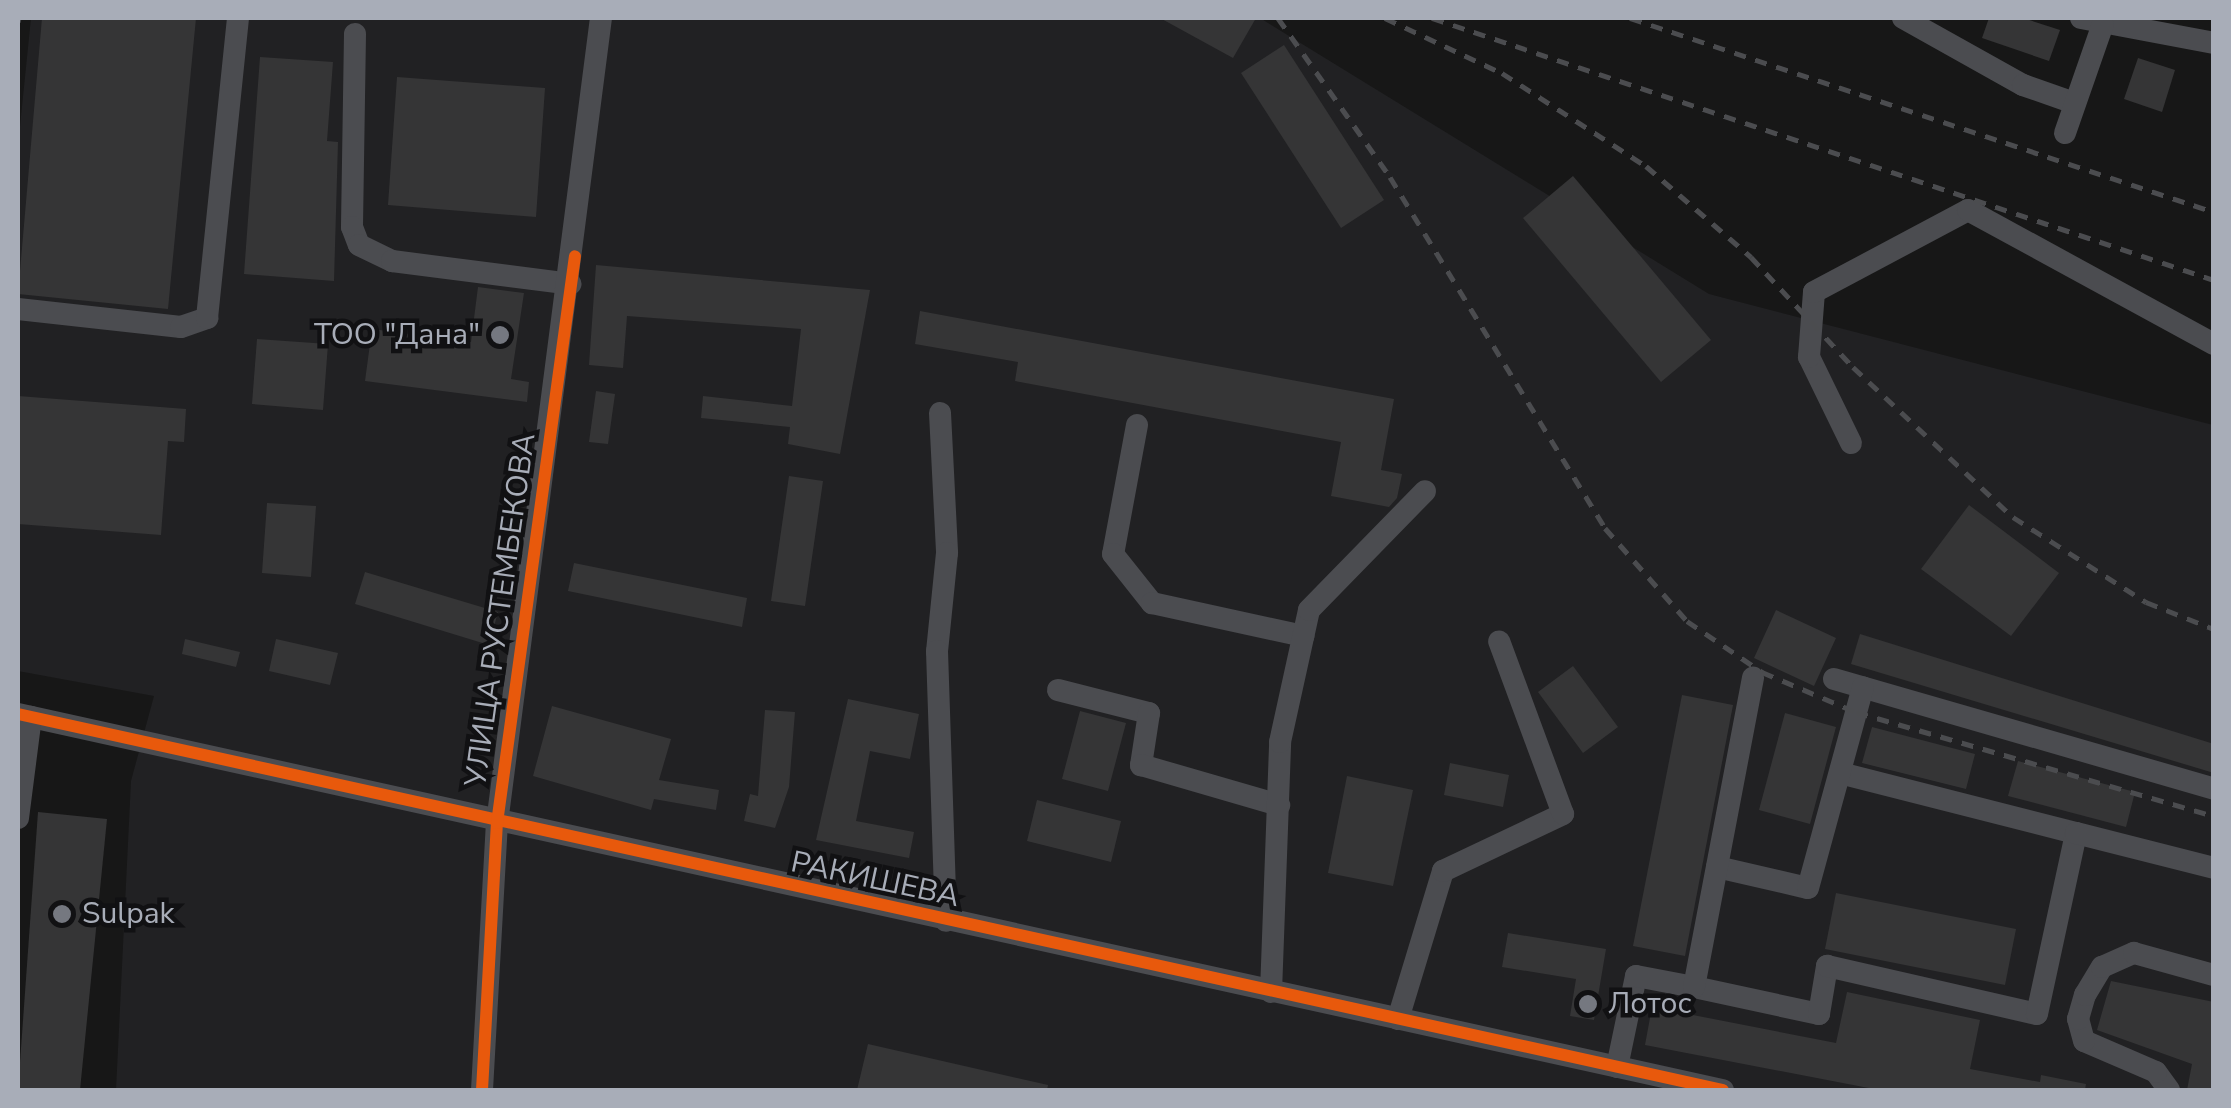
<!DOCTYPE html>
<html>
<head>
<meta charset="utf-8">
<style>
  body { margin:0 }
  #map { position:relative; width:2231px; height:1108px; overflow:hidden; background:#171717; font-family:"Nunito Sans",sans-serif }
  div>[style] { position:absolute }
  [style*='--x'] { left:calc(var(--x)*1px); top:calc(var(--y)*1px); width:calc(var(--w)*1px); rotate:calc(var(--a)*1deg) }
  .built>* { inset:0; background:#212123 }
  .building>* { inset:0; background:#353536 }
  .minor>* { height:22px; margin:-11px; padding:0 11px; transform-origin:11px; border-radius:11px; background:#4b4c50 }
  .rail>* { height:5px; margin-top:-2.5px; transform-origin:0; background:repeating-linear-gradient(90deg,#4b4c4f 0 12px,transparent 0 22px) }
  .cycleway>* { height:12px; margin:-6px; padding:0 6px; transform-origin:6px; border-radius:6px; background:#e8590c }
  .dots>* { width:28px; height:28px; translate:-50% -50%; box-sizing:border-box; border:5px solid #111113; border-radius:50% }
  span { translate:-50% -50%; white-space:nowrap; text-align:center; line-height:1.15; -webkit-text-stroke:9px #111113; paint-order:stroke }
  .poi-label { font-size:30px; color:#a8adb8 }
  .right { translate:-100% -50%; text-align:right }
  .left { translate:0 -50%; text-align:left }
  .street-label { font-size:30px; color:#a8adb8 }
  .frame { position:absolute; inset:0; border:20px solid #a8adb8; pointer-events:none }
</style>
</head>
<body>
<div id="map">
  <div class="built">
    <div style="clip-path:polygon(31px 18px,1260px 18px,1709px 294px,2213px 425px,2213px 1090px,116px 1090px,131px 781px,154px 696px,18px 671px,18px 146px)"></div>
  </div>
  <div class="building">
    <div style="clip-path:polygon(42px 18px,196px 18px,168px 309px,18px 294px)"></div>
    <div style="clip-path:polygon(1160px 18px,1256px 18px,1233px 58px)"></div>
    <div style="clip-path:polygon(1989px 18px,2023px 18px,2060px 30px,2049px 61px,1982px 38px)"></div>
    <div style="clip-path:polygon(1284px 45px,1384px 200px,1341px 228px,1241px 73px)"></div>
    <div style="clip-path:polygon(260px 57px,333px 62px,327px 141px,338px 142px,334px 281px,244px 274px)"></div>
    <div style="clip-path:polygon(2138px 58px,2175px 70px,2162px 112px,2124px 99px)"></div>
    <div style="clip-path:polygon(397px 77px,545px 88px,536px 217px,388px 205px)"></div>
    <div style="clip-path:polygon(1573px 176px,1711px 340px,1661px 382px,1523px 218px)"></div>
    <div style="clip-path:polygon(596px 265px,870px 290px,840px 454px,788px 444px,790px 427px,701px 418px,703px 396px,792px 406px,801px 329px,627px 316px,623px 368px,589px 365px)"></div>
    <div style="clip-path:polygon(478px 287px,524px 293px,511px 379px,529px 382px,527px 402px,365px 381px,372px 329px,471px 342px)"></div>
    <div style="clip-path:polygon(920px 311px,1394px 399px,1381px 470px,1402px 474px,1397px 498px,1389px 507px,1331px 496px,1341px 442px,1015px 381px,1018px 362px,915px 344px)"></div>
    <div style="clip-path:polygon(257px 339px,328px 344px,323px 410px,252px 404px)"></div>
    <div style="clip-path:polygon(596px 391px,615px 394px,608px 444px,589px 442px)"></div>
    <div style="clip-path:polygon(18px 396px,186px 409px,184px 442px,168px 441px,161px 535px,18px 524px)"></div>
    <div style="clip-path:polygon(789px 476px,823px 481px,805px 606px,771px 601px)"></div>
    <div style="clip-path:polygon(267px 503px,316px 506px,311px 577px,262px 573px)"></div>
    <div style="clip-path:polygon(1969px 505px,2059px 573px,2011px 636px,1921px 569px)"></div>
    <div style="clip-path:polygon(574px 563px,747px 598px,742px 627px,568px 591px)"></div>
    <div style="clip-path:polygon(365px 572px,498px 612px,489px 645px,355px 604px)"></div>
    <div style="clip-path:polygon(1776px 610px,1836px 638px,1814px 686px,1754px 658px)"></div>
    <div style="clip-path:polygon(1860px 634px,2214px 744px,2214px 773px,1851px 664px)"></div>
    <div style="clip-path:polygon(185px 639px,240px 652px,236px 667px,182px 654px)"></div>
    <div style="clip-path:polygon(276px 639px,338px 653px,330px 685px,269px 671px)"></div>
    <div style="clip-path:polygon(1573px 666px,1618px 727px,1583px 753px,1538px 692px)"></div>
    <div style="clip-path:polygon(1682px 695px,1733px 705px,1685px 956px,1633px 946px)"></div>
    <div style="clip-path:polygon(848px 699px,919px 714px,910px 759px,870px 751px,856px 821px,914px 832px,909px 858px,816px 840px)"></div>
    <div style="clip-path:polygon(552px 706px,671px 739px,659px 780px,719px 790px,716px 810px,654px 799px,651px 810px,533px 776px)"></div>
    <div style="clip-path:polygon(765px 710px,795px 712px,789px 787px,775px 828px,744px 821px,750px 794px,758px 796px)"></div>
    <div style="clip-path:polygon(1080px 711px,1126px 723px,1108px 791px,1062px 779px)"></div>
    <div style="clip-path:polygon(1785px 713px,1836px 727px,1810px 824px,1759px 810px)"></div>
    <div style="clip-path:polygon(1872px 727px,1975px 754px,1966px 789px,1862px 763px)"></div>
    <div style="clip-path:polygon(2018px 761px,2135px 792px,2126px 827px,2008px 796px)"></div>
    <div style="clip-path:polygon(1450px 763px,1509px 775px,1503px 807px,1444px 795px)"></div>
    <div style="clip-path:polygon(1347px 776px,1413px 790px,1393px 886px,1328px 873px)"></div>
    <div style="clip-path:polygon(1037px 800px,1121px 821px,1111px 862px,1027px 841px)"></div>
    <div style="clip-path:polygon(38px 812px,107px 819px,80px 1090px,18px 1090px)"></div>
    <div style="clip-path:polygon(1836px 893px,2016px 929px,2005px 985px,1825px 949px)"></div>
    <div style="clip-path:polygon(1508px 933px,1606px 949px,1594px 1020px,1570px 1016px,1576px 979px,1502px 967px)"></div>
    <div style="clip-path:polygon(2111px 981px,2214px 1002px,2214px 1090px,2187px 1090px,2192px 1064px,2097px 1030px)"></div>
    <div style="clip-path:polygon(1847px 992px,1980px 1020px,1970px 1069px,2040px 1082px,2041px 1075px,2086px 1084px,2085px 1090px,1879px 1090px,1645px 1045px,1652px 1007px,1836px 1043px)"></div>
    <div style="clip-path:polygon(868px 1044px,1048px 1085px,1047px 1090px,857px 1090px)"></div>
  </div>
  <div class="minor">
    <div style="--x:1903;--y:18;--w:137;--a:29.2"></div>
    <div style="--x:2023;--y:85;--w:54;--a:19.4"></div>
    <div style="--x:2081;--y:18;--w:135;--a:10.6"></div>
    <div style="--x:355;--y:34;--w:193;--a:90.9"></div>
    <div style="--x:352;--y:227;--w:19;--a:69"></div>
    <div style="--x:359;--y:245;--w:37;--a:26"></div>
    <div style="--x:392;--y:261;--w:180;--a:7.3"></div>
    <div style="--x:2065;--y:133;--w:115;--a:-70.8"></div>
    <div style="--x:18;--y:309;--w:164;--a:6.3"></div>
    <div style="--x:181;--y:327;--w:28;--a:-19"></div>
    <div style="--x:207;--y:318;--w:302;--a:-84.1"></div>
    <div style="--x:940;--y:413;--w:140;--a:87.1"></div>
    <div style="--x:947;--y:553;--w:99;--a:95.8"></div>
    <div style="--x:937;--y:651;--w:270;--a:88.1"></div>
    <div style="--x:1137;--y:425;--w:131;--a:100.5"></div>
    <div style="--x:1113;--y:554;--w:63;--a:51.5"></div>
    <div style="--x:1152;--y:603;--w:155;--a:12.3"></div>
    <div style="--x:1851;--y:443;--w:96;--a:-116"></div>
    <div style="--x:1809;--y:357;--w:65;--a:-85.6"></div>
    <div style="--x:1814;--y:292;--w:174;--a:-28"></div>
    <div style="--x:1968;--y:210;--w:280;--a:28.6"></div>
    <div style="--x:1834;--y:679;--w:396;--a:16.1"></div>
    <div style="--x:1058;--y:690;--w:94;--a:14.2"></div>
    <div style="--x:1149;--y:713;--w:53;--a:98.7"></div>
    <div style="--x:1141;--y:765;--w:144;--a:16.2"></div>
    <div style="--x:18;--y:714;--w:1746;--a:12.44"></div>
    <div style="--x:1840;--y:773;--w:244;--a:14.3"></div>
    <div style="--x:18;--y:818;--w:102;--a:-82.7"></div>
    <div style="--x:1717;--y:867;--w:93;--a:13"></div>
    <div style="--x:1808;--y:888;--w:208;--a:-74.7"></div>
    <div style="--x:1694;--y:987;--w:128;--a:12.2"></div>
    <div style="--x:1819;--y:1014;--w:49;--a:-80.5"></div>
    <div style="--x:1827;--y:966;--w:215;--a:12.9"></div>
    <div style="--x:2037;--y:1014;--w:185;--a:-77.8"></div>
    <div style="--x:2076;--y:833;--w:142;--a:14.2"></div>
    <div style="--x:1271;--y:992;--w:250;--a:-87.9"></div>
    <div style="--x:1280;--y:742;--w:135;--a:-77.6"></div>
    <div style="--x:1309;--y:610;--w:166;--a:-45.7"></div>
    <div style="--x:1398;--y:1019;--w:155;--a:-73.1"></div>
    <div style="--x:1443;--y:871;--w:133;--a:-25.4"></div>
    <div style="--x:1563;--y:814;--w:184;--a:-110.3"></div>
    <div style="--x:1617;--y:1067;--w:93;--a:-78.2"></div>
    <div style="--x:1636;--y:976;--w:59;--a:10.7"></div>
    <div style="--x:1694;--y:987;--w:315;--a:-79.2"></div>
    <div style="--x:482;--y:1090;--w:267;--a:-86.8"></div>
    <div style="--x:497;--y:823;--w:812;--a:-82.64"></div>
    <div style="--x:2169;--y:1090;--w:22;--a:-126"></div>
    <div style="--x:2156;--y:1072;--w:78;--a:-156.7"></div>
    <div style="--x:2084;--y:1041;--w:23;--a:-105"></div>
    <div style="--x:2078;--y:1019;--w:25;--a:-74"></div>
    <div style="--x:2085;--y:995;--w:33;--a:-59"></div>
    <div style="--x:2102;--y:967;--w:35;--a:-24"></div>
    <div style="--x:2134;--y:953;--w:83;--a:15.4"></div>
  </div>
  <div class="rail">
    <div style="--x:1278;--y:18;--w:194;--a:54.8"></div>
    <div style="--x:1390;--y:177;--w:412;--a:58.5"></div>
    <div style="--x:1605;--y:528;--w:124;--a:48.6"></div>
    <div style="--x:1687;--y:621;--w:91;--a:34.2"></div>
    <div style="--x:1762;--y:672;--w:102;--a:23.1"></div>
    <div style="--x:1856;--y:712;--w:373;--a:16.2"></div>
    <div style="--x:1385;--y:18;--w:129;--a:25.2"></div>
    <div style="--x:1502;--y:73;--w:171;--a:32.9"></div>
    <div style="--x:1646;--y:166;--w:139;--a:40.9"></div>
    <div style="--x:1751;--y:257;--w:150;--a:47.2"></div>
    <div style="--x:1853;--y:367;--w:219;--a:43.2"></div>
    <div style="--x:2013;--y:517;--w:158;--a:32.6"></div>
    <div style="--x:2146;--y:602;--w:73;--a:21.7"></div>
    <div style="--x:1432;--y:18;--w:825;--a:18.52"></div>
    <div style="--x:1630;--y:18;--w:615;--a:18.38"></div>
    <div style="--x:18;--y:22;--w:4;--a:-76"></div>
  </div>
  <div class="cycleway">
    <div style="--x:18;--y:714;--w:1746;--a:12.44"></div>
    <div style="--x:482;--y:1090;--w:267;--a:-86.8"></div>
    <div style="--x:497;--y:823;--w:572;--a:-82.17"></div>
  </div>
  <div class="dots">
    <div style="left:500px;top:335px;background:#757880"></div>
    <div style="left:62px;top:914px;background:#757880"></div>
    <div style="left:1588px;top:1004px;background:#757880"></div>
  </div>
  <div class="poi-label">
    <span class="right" style="left:480px;top:335px">ТОО "Дана"</span>
    <span class="left" style="left:82px;top:914px">Sulpak</span>
    <span class="left" style="left:1608px;top:1004px">Лотос</span>
  </div>
  <div class="street-label">
    <span style="left:501px;top:610px;rotate:-82deg">УЛИЦА РУСТЕМБЕКОВА</span>
    <span style="left:875px;top:880px;rotate:12deg">РАКИШЕВА</span>
  </div>
  <div class="frame"></div>
</div>
</body>
</html>
